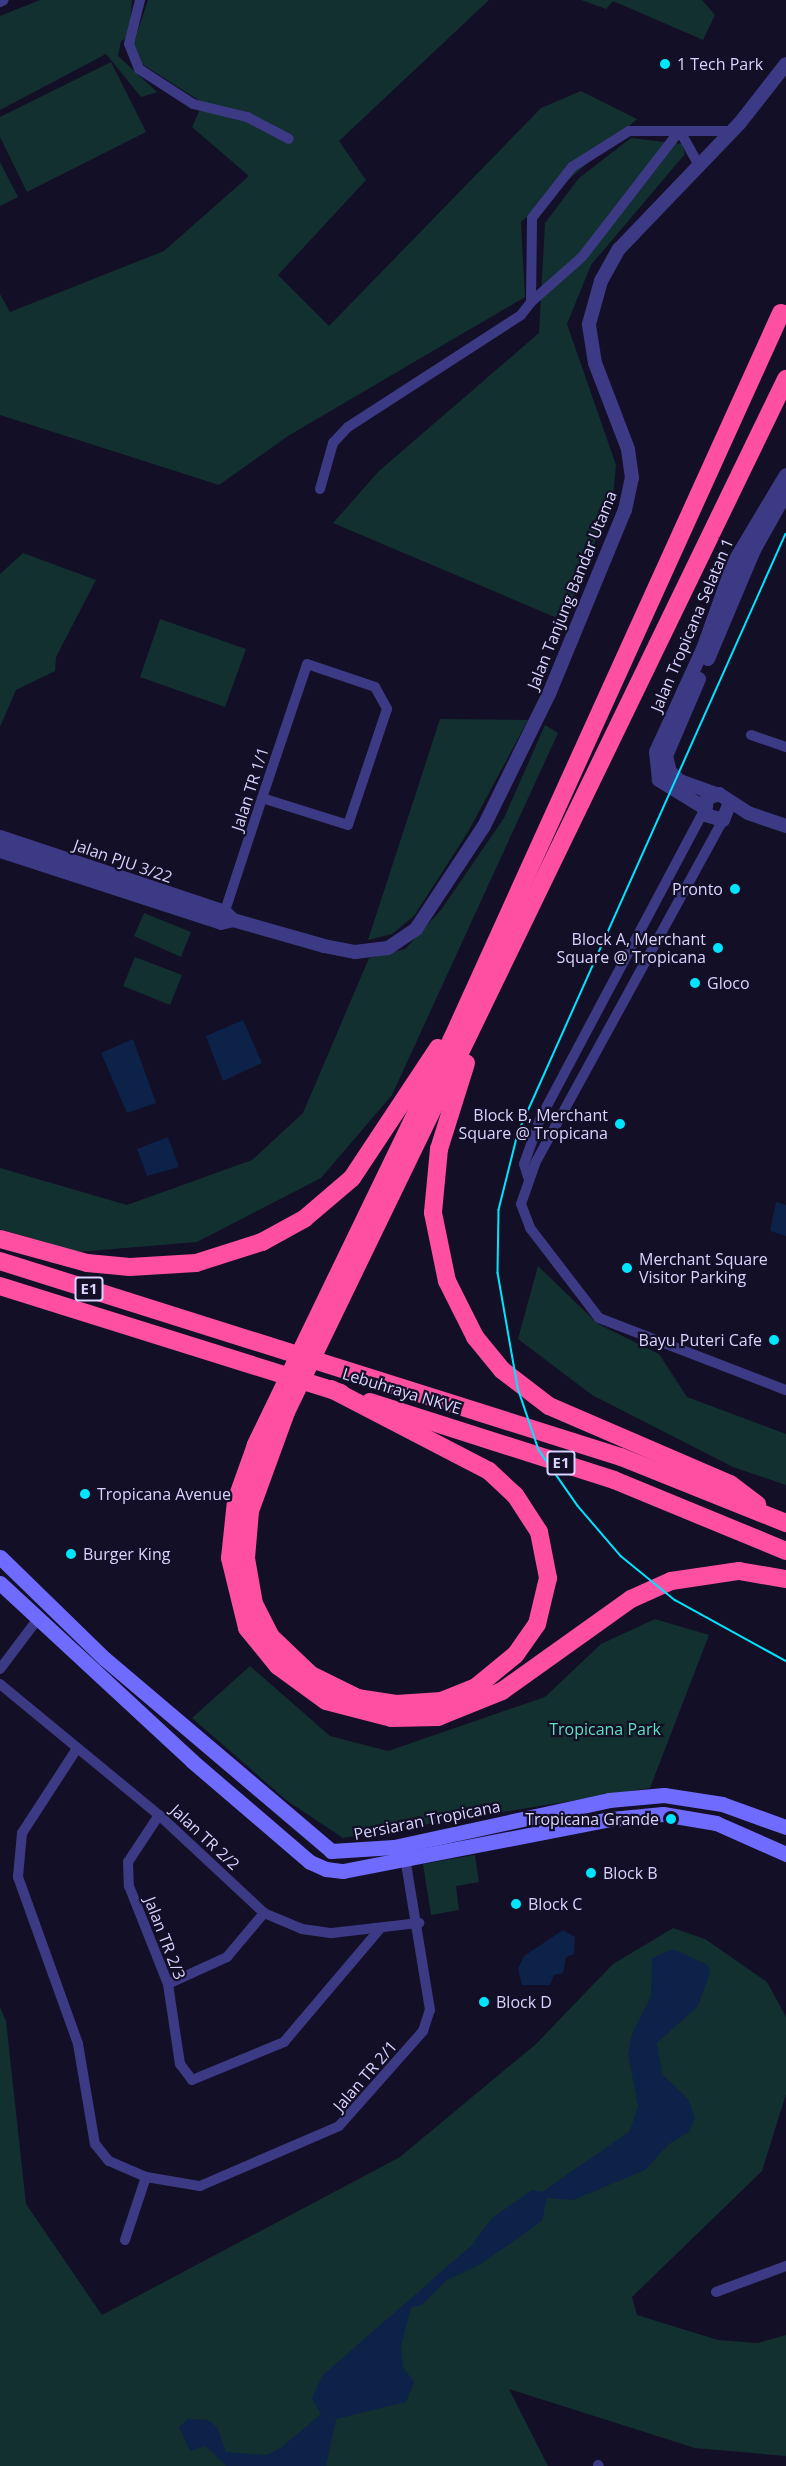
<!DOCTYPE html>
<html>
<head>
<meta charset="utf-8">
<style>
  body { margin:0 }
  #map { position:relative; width:786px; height:2466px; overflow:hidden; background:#130f26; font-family:"Open Sans",sans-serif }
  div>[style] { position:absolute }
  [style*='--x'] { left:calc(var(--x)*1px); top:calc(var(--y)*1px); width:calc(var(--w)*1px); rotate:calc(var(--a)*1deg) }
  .green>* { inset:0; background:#12302f }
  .water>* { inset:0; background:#0c2248 }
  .minor>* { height:10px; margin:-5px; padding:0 5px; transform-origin:5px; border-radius:5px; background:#3d3a85 }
  .tertiary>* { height:14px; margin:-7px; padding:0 7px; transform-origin:7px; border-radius:7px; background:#3d3a85 }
  .secondary>* { height:15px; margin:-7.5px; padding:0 7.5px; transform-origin:7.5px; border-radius:7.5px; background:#6f6bff }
  .motorway>* { height:18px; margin:-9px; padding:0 9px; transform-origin:9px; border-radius:9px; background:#ff4fa3 }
  .tram>* { height:1.5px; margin:-0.75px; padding:0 0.75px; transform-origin:0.75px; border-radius:0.75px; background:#00e5ff }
  .dots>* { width:16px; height:16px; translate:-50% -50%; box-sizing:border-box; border:3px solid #130f26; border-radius:50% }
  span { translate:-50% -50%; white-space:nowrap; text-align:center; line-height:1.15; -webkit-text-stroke:4.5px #130f26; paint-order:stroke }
  .shield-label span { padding:2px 4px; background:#130f26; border:2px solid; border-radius:4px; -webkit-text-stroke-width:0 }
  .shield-label { font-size:15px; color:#d9d4ff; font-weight:700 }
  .poi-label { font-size:16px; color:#d9d4ff }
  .left { translate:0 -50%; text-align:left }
  .right { translate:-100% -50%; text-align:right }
  .street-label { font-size:16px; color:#d9d4ff }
  .park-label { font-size:16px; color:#5fe0c0 }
</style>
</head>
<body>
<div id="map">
  <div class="green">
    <div style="clip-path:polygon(40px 0,132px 0,129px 37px,121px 41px,118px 56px,157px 92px,141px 97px,106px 54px,0 110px,0 16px)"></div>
    <div style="clip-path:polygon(148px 0,489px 0,339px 141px,366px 180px,278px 275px,329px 326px,541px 108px,581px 91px,637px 119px,521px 222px,525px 297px,288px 436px,219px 485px,0 415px,0 294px,10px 312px,164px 251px,249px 176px,192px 127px,203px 103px,139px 62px,133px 45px)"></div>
    <div style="clip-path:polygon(581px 0,702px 0,715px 15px,703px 40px,613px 1px,606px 9px)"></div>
    <div style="clip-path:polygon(111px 62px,146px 132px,27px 192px,0 137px,0 117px)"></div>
    <div style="clip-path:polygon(631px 138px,682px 144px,685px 154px,591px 265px,567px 324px,616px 465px,613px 496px,564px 621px,333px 523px,379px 471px,539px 333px,545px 223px,579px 178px)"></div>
    <div style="clip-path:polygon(0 162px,18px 197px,0 206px)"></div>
    <div style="clip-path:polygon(23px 553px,96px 580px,56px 657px,55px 671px,16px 690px,0 727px,0 574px)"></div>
    <div style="clip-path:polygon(160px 619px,246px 649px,225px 707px,140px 677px)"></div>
    <div style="clip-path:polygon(440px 719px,528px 720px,468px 832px,414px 916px,392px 934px,368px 940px)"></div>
    <div style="clip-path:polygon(545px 725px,558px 733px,392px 1095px,321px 1178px,197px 1242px,77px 1252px,0 1229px,0 1168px,127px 1205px,252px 1160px,303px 1113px,369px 958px,405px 949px,441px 910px,504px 818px)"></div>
    <div style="clip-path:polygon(144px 913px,191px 932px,181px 957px,134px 936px)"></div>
    <div style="clip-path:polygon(135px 957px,182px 975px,170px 1005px,123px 986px)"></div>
    <div style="clip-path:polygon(538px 1266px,598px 1324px,659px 1354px,687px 1397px,786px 1434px,786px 1485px,733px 1467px,592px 1395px,518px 1339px)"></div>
    <div style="clip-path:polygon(655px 1619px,709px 1635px,650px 1788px,343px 1838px,286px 1800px,192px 1718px,250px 1666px,330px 1736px,388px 1751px,545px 1697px,601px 1644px)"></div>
    <div style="clip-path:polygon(475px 1855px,479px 1882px,456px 1886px,459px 1910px,431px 1915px,423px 1864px)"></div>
    <div style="clip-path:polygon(673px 1928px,705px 1939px,767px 1982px,786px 2017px,786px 2094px,762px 2171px,632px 2297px,637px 2315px,718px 2340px,758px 2343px,786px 2335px,786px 2456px,695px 2448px,509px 2389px,548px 2466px,0 2466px,0 2007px,6px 2021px,26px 2204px,102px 2315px,400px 2157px,536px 2044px,613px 1964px)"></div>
  </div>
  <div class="water">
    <div style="clip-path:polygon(243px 1020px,262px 1063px,223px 1081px,206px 1036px)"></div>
    <div style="clip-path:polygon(133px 1039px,156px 1103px,127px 1113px,101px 1053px)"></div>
    <div style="clip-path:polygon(168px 1137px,179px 1167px,147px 1176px,137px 1149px)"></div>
    <div style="clip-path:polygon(776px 1202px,786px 1205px,786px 1236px,770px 1231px)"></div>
    <div style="clip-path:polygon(563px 1930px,575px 1937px,574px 1954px,566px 1957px,563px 1973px,554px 1975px,550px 1985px,522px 1985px,518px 1969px,524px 1956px)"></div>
    <div style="clip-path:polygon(673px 1949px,708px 1965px,710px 1973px,698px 2006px,657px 2043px,662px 2074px,688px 2099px,695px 2118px,689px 2132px,669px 2144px,645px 2170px,573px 2200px,547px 2198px,542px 2221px,481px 2264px,447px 2280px,422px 2305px,411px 2307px,401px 2347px,403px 2367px,414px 2382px,406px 2402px,336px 2419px,326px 2466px,226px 2466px,206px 2446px,190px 2451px,179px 2427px,188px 2419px,208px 2420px,217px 2427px,226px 2452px,267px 2455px,282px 2447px,321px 2414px,312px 2398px,322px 2376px,472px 2245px,492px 2218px,532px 2190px,542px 2192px,630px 2131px,638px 2106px,628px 2054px,632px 2034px,651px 1996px,652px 1958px)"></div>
  </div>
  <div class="minor">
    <div style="--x:140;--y:0;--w:45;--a:104"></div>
    <div style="--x:129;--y:44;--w:27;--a:68"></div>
    <div style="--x:139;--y:69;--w:64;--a:32.9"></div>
    <div style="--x:193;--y:104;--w:56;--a:13.5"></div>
    <div style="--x:247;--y:117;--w:47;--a:27.6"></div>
    <div style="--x:0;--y:2;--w:4;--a:-27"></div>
    <div style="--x:681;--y:133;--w:38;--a:61"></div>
    <div style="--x:531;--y:302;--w:68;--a:-41.4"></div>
    <div style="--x:582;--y:257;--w:157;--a:-52.3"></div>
    <div style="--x:320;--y:489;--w:48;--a:-74.2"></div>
    <div style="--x:333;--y:443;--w:22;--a:-47"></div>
    <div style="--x:348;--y:427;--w:206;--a:-32.9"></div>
    <div style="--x:521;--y:315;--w:16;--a:-52"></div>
    <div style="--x:531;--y:302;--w:84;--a:-89.3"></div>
    <div style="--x:532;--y:218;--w:65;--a:-51.9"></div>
    <div style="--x:572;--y:167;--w:67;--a:-32.3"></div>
    <div style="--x:629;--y:131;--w:104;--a:0"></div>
    <div style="--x:751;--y:735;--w:37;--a:19"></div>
    <div style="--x:723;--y:820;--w:392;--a:118.7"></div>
    <div style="--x:535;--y:1164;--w:42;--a:109.3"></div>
    <div style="--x:521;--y:1204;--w:26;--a:69"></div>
    <div style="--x:530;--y:1228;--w:113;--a:52.5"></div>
    <div style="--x:599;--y:1318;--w:200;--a:21.1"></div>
    <div style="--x:222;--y:920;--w:128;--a:-71.8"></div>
    <div style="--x:262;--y:798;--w:141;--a:-71.4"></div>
    <div style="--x:307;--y:664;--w:72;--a:18.7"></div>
    <div style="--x:375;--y:687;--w:25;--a:61"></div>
    <div style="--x:387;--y:709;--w:122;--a:108.6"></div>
    <div style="--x:348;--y:825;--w:90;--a:-162.6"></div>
    <div style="--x:528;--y:1177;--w:14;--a:-107"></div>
    <div style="--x:524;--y:1164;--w:48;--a:-70.4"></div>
    <div style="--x:540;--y:1119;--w:349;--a:-62"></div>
    <div style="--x:0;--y:1669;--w:61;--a:-52.9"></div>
    <div style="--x:0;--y:1684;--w:206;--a:39.5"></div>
    <div style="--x:159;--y:1815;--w:144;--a:43"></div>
    <div style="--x:264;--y:1913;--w:41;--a:22.8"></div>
    <div style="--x:302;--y:1929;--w:30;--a:8"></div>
    <div style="--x:332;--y:1933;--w:88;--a:-6.6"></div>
    <div style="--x:76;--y:1750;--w:99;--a:123"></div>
    <div style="--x:22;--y:1833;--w:44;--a:95.2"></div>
    <div style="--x:18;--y:1877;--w:177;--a:70.2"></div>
    <div style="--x:78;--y:2044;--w:101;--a:80.4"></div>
    <div style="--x:95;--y:2144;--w:22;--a:51"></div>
    <div style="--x:109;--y:2161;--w:40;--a:23.4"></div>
    <div style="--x:146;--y:2177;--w:55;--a:9.5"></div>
    <div style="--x:200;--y:2186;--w:151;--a:-23.3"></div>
    <div style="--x:339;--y:2126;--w:127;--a:-48.5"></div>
    <div style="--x:423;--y:2031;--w:22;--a:-72"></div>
    <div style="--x:430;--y:2010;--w:160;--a:-99.3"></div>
    <div style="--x:159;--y:1815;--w:56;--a:123.4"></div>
    <div style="--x:128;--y:1862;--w:24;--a:88"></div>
    <div style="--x:129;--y:1886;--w:105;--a:68.3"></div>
    <div style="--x:168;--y:1984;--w:81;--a:81.5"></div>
    <div style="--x:180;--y:2064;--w:20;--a:53"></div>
    <div style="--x:192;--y:2080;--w:100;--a:-22.4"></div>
    <div style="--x:284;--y:2042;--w:147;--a:-49.7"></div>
    <div style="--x:168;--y:1984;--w:65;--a:-24.6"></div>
    <div style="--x:227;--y:1957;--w:57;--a:-49.9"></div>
    <div style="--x:125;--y:2240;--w:66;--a:-71.6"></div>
    <div style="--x:716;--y:2292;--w:75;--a:-20.4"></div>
    <div style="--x:598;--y:2465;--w:1;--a:45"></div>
  </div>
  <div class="tertiary">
    <div style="--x:708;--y:659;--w:118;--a:-67.1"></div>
    <div style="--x:754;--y:550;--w:65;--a:-60.7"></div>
    <div style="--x:699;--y:679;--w:84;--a:113.2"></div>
    <div style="--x:666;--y:756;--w:16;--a:76"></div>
    <div style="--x:670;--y:772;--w:13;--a:42"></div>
    <div style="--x:680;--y:781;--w:37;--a:20"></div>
    <div style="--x:730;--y:802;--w:19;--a:111"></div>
    <div style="--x:723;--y:820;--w:19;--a:-164"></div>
    <div style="--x:705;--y:815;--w:17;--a:-83"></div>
    <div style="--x:707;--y:798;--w:13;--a:-18"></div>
    <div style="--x:719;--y:794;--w:35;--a:33"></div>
    <div style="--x:748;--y:813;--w:40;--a:18.9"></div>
    <div style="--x:703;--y:807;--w:52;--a:-148.5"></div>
    <div style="--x:659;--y:780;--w:28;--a:-96"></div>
    <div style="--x:656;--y:752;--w:113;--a:-65.5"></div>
    <div style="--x:703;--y:649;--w:92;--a:-70.4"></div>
    <div style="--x:734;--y:562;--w:101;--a:-59.1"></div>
    <div style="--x:0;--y:837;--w:237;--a:18.4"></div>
    <div style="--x:225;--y:912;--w:11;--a:45"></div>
    <div style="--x:233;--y:920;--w:95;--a:15.9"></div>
    <div style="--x:324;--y:946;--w:32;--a:11"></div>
    <div style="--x:355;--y:952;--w:33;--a:-7"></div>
    <div style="--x:388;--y:948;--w:34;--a:-34"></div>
    <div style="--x:416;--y:929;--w:123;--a:-56.6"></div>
    <div style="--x:484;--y:826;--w:147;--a:-63.8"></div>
    <div style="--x:549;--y:694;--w:199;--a:-67.6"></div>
    <div style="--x:625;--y:510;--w:33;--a:-78"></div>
    <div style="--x:632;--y:478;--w:29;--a:-98"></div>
    <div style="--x:628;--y:449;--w:92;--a:-111"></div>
    <div style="--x:595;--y:363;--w:39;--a:-99"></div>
    <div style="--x:589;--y:324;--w:45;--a:-74.4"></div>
    <div style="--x:601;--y:281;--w:37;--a:-61"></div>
    <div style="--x:619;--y:249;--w:173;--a:-46.2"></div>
    <div style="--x:739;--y:124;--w:76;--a:-51.9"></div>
    <div style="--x:0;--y:851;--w:232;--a:18"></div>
    <div style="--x:221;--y:923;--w:12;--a:-14"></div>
  </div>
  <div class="secondary">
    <div style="--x:0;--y:1557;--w:146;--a:44.2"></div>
    <div style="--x:105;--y:1659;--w:297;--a:40.3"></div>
    <div style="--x:331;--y:1851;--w:63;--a:-3.6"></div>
    <div style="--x:394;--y:1847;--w:220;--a:-12.3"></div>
    <div style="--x:609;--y:1800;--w:55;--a:-5.2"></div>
    <div style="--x:664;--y:1795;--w:59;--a:8.8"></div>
    <div style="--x:722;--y:1804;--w:68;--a:19.8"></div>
    <div style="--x:0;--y:1583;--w:262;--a:42.8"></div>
    <div style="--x:192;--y:1761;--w:155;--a:40.6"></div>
    <div style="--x:310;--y:1862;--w:17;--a:24"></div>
    <div style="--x:326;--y:1869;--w:17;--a:7"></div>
    <div style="--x:343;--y:1871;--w:273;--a:-11"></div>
    <div style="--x:611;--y:1819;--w:52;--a:-5.5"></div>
    <div style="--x:663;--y:1814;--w:54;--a:9.6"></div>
    <div style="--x:716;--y:1823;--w:77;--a:23.9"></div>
  </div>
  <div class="motorway">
    <div style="--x:781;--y:313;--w:797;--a:114.38"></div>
    <div style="--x:452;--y:1039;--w:451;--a:115.8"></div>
    <div style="--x:256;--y:1445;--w:59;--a:109.7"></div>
    <div style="--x:236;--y:1501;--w:57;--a:96"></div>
    <div style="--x:230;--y:1558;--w:72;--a:76.3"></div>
    <div style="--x:247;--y:1628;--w:49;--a:50.8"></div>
    <div style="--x:278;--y:1666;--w:59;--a:36.1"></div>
    <div style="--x:326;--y:1701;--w:68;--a:14.4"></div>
    <div style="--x:392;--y:1718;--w:46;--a:-1.2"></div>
    <div style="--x:438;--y:1717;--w:69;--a:-22.1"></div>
    <div style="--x:502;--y:1691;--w:158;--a:-35.5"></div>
    <div style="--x:631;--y:1599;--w:44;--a:-24.2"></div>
    <div style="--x:671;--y:1581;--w:69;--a:-8.4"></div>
    <div style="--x:739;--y:1571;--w:48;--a:9.7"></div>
    <div style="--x:466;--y:1063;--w:90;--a:107.4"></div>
    <div style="--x:439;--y:1149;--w:64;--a:95.4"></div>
    <div style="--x:433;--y:1213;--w:69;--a:78.4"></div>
    <div style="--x:447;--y:1281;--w:63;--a:63.4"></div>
    <div style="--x:475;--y:1337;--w:43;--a:50.7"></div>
    <div style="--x:502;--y:1370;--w:59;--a:37.5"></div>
    <div style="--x:549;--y:1406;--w:197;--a:23.3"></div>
    <div style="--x:730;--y:1484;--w:34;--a:37"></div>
    <div style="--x:0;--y:1239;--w:90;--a:15.4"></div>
    <div style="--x:87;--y:1263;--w:43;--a:5.3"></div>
    <div style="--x:130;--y:1267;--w:66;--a:-3.5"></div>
    <div style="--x:196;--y:1263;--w:69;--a:-17.7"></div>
    <div style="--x:262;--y:1242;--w:48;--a:-28.7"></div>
    <div style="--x:304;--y:1219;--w:63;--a:-40.5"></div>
    <div style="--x:352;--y:1178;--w:156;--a:-56.5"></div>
    <div style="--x:0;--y:1261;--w:651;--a:17.52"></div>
    <div style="--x:621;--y:1457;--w:178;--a:21.8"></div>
    <div style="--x:0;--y:1286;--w:357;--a:17.4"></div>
    <div style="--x:331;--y:1389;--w:178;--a:27.4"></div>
    <div style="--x:489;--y:1471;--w:35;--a:43"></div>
    <div style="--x:515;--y:1495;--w:44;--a:57"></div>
    <div style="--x:539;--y:1532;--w:47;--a:78.9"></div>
    <div style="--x:548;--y:1578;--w:47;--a:103.4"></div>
    <div style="--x:537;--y:1624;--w:38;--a:125"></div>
    <div style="--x:515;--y:1655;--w:50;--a:140.6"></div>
    <div style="--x:476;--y:1687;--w:37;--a:158"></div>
    <div style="--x:442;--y:1701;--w:46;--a:176.3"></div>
    <div style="--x:396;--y:1704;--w:38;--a:-171"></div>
    <div style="--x:358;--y:1698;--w:52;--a:-153.9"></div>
    <div style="--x:311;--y:1675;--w:55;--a:-136.5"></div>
    <div style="--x:271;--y:1637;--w:37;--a:-117"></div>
    <div style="--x:254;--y:1604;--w:47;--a:-99.9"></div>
    <div style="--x:246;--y:1558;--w:47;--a:-85.1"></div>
    <div style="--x:250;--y:1511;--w:105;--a:-70"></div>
    <div style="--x:286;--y:1412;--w:1148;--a:-64.17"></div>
    <div style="--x:370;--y:1402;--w:256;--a:17.7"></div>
    <div style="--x:614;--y:1480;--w:186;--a:22.4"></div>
  </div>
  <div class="tram">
    <div style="--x:786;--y:534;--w:657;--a:114.07"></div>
    <div style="--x:518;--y:1134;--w:78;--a:104"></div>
    <div style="--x:499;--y:1210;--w:63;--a:90.9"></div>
    <div style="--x:498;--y:1273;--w:117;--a:80.1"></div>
    <div style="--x:518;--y:1388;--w:65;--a:71.3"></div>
    <div style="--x:539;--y:1450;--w:68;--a:55.1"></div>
    <div style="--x:578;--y:1506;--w:66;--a:49.3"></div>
    <div style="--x:621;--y:1556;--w:70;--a:39.2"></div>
    <div style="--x:675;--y:1600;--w:127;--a:28.8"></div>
  </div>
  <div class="dots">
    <div style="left:665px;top:64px;background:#00e5ff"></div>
    <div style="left:735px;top:889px;background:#00e5ff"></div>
    <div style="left:718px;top:948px;background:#00e5ff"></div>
    <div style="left:695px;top:983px;background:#00e5ff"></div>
    <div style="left:620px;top:1124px;background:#00e5ff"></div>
    <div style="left:627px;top:1268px;background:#00e5ff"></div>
    <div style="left:774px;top:1340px;background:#00e5ff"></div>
    <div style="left:85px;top:1494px;background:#00e5ff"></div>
    <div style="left:71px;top:1554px;background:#00e5ff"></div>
    <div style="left:671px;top:1819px;background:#00e5ff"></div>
    <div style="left:591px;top:1873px;background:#00e5ff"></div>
    <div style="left:516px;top:1904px;background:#00e5ff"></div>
    <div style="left:484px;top:2002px;background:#00e5ff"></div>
  </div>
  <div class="shield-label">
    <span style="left:89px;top:1289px">E1</span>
    <span style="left:561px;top:1463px">E1</span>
  </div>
  <div class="poi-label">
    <span class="left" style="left:677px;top:64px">1 Tech Park</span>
    <span class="right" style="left:723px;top:889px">Pronto</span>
    <span class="right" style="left:706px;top:948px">Block A, Merchant<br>Square @ Tropicana</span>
    <span class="left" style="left:707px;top:983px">Gloco</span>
    <span class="right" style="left:608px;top:1124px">Block B, Merchant<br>Square @ Tropicana</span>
    <span class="left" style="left:639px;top:1268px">Merchant Square<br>Visitor Parking</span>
    <span class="right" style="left:762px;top:1340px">Bayu Puteri Cafe</span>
    <span class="left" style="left:97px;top:1494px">Tropicana Avenue</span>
    <span class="left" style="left:83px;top:1554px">Burger King</span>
    <span class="right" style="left:659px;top:1819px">Tropicana Grande</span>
    <span class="left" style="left:603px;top:1873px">Block B</span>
    <span class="left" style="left:528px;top:1904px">Block C</span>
    <span class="left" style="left:496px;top:2002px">Block D</span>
  </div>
  <div class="street-label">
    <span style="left:572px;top:590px;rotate:-68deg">Jalan Tanjung Bandar Utama</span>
    <span style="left:692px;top:625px;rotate:-67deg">Jalan Tropicana Selatan 1</span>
    <span style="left:250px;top:789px;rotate:-72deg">Jalan TR 1/1</span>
    <span style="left:123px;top:861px;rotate:19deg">Jalan PJU 3/22</span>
    <span style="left:402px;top:1391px;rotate:17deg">Lebuhraya NKVE</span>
    <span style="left:427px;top:1820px;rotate:-11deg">Persiaran Tropicana</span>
    <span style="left:205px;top:1837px;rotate:43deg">Jalan TR 2/2</span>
    <span style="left:165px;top:1938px;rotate:69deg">Jalan TR 2/3</span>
    <span style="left:365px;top:2076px;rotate:-49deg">Jalan TR 2/1</span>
  </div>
  <div class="park-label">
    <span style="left:605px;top:1729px">Tropicana Park</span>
  </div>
</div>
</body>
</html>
